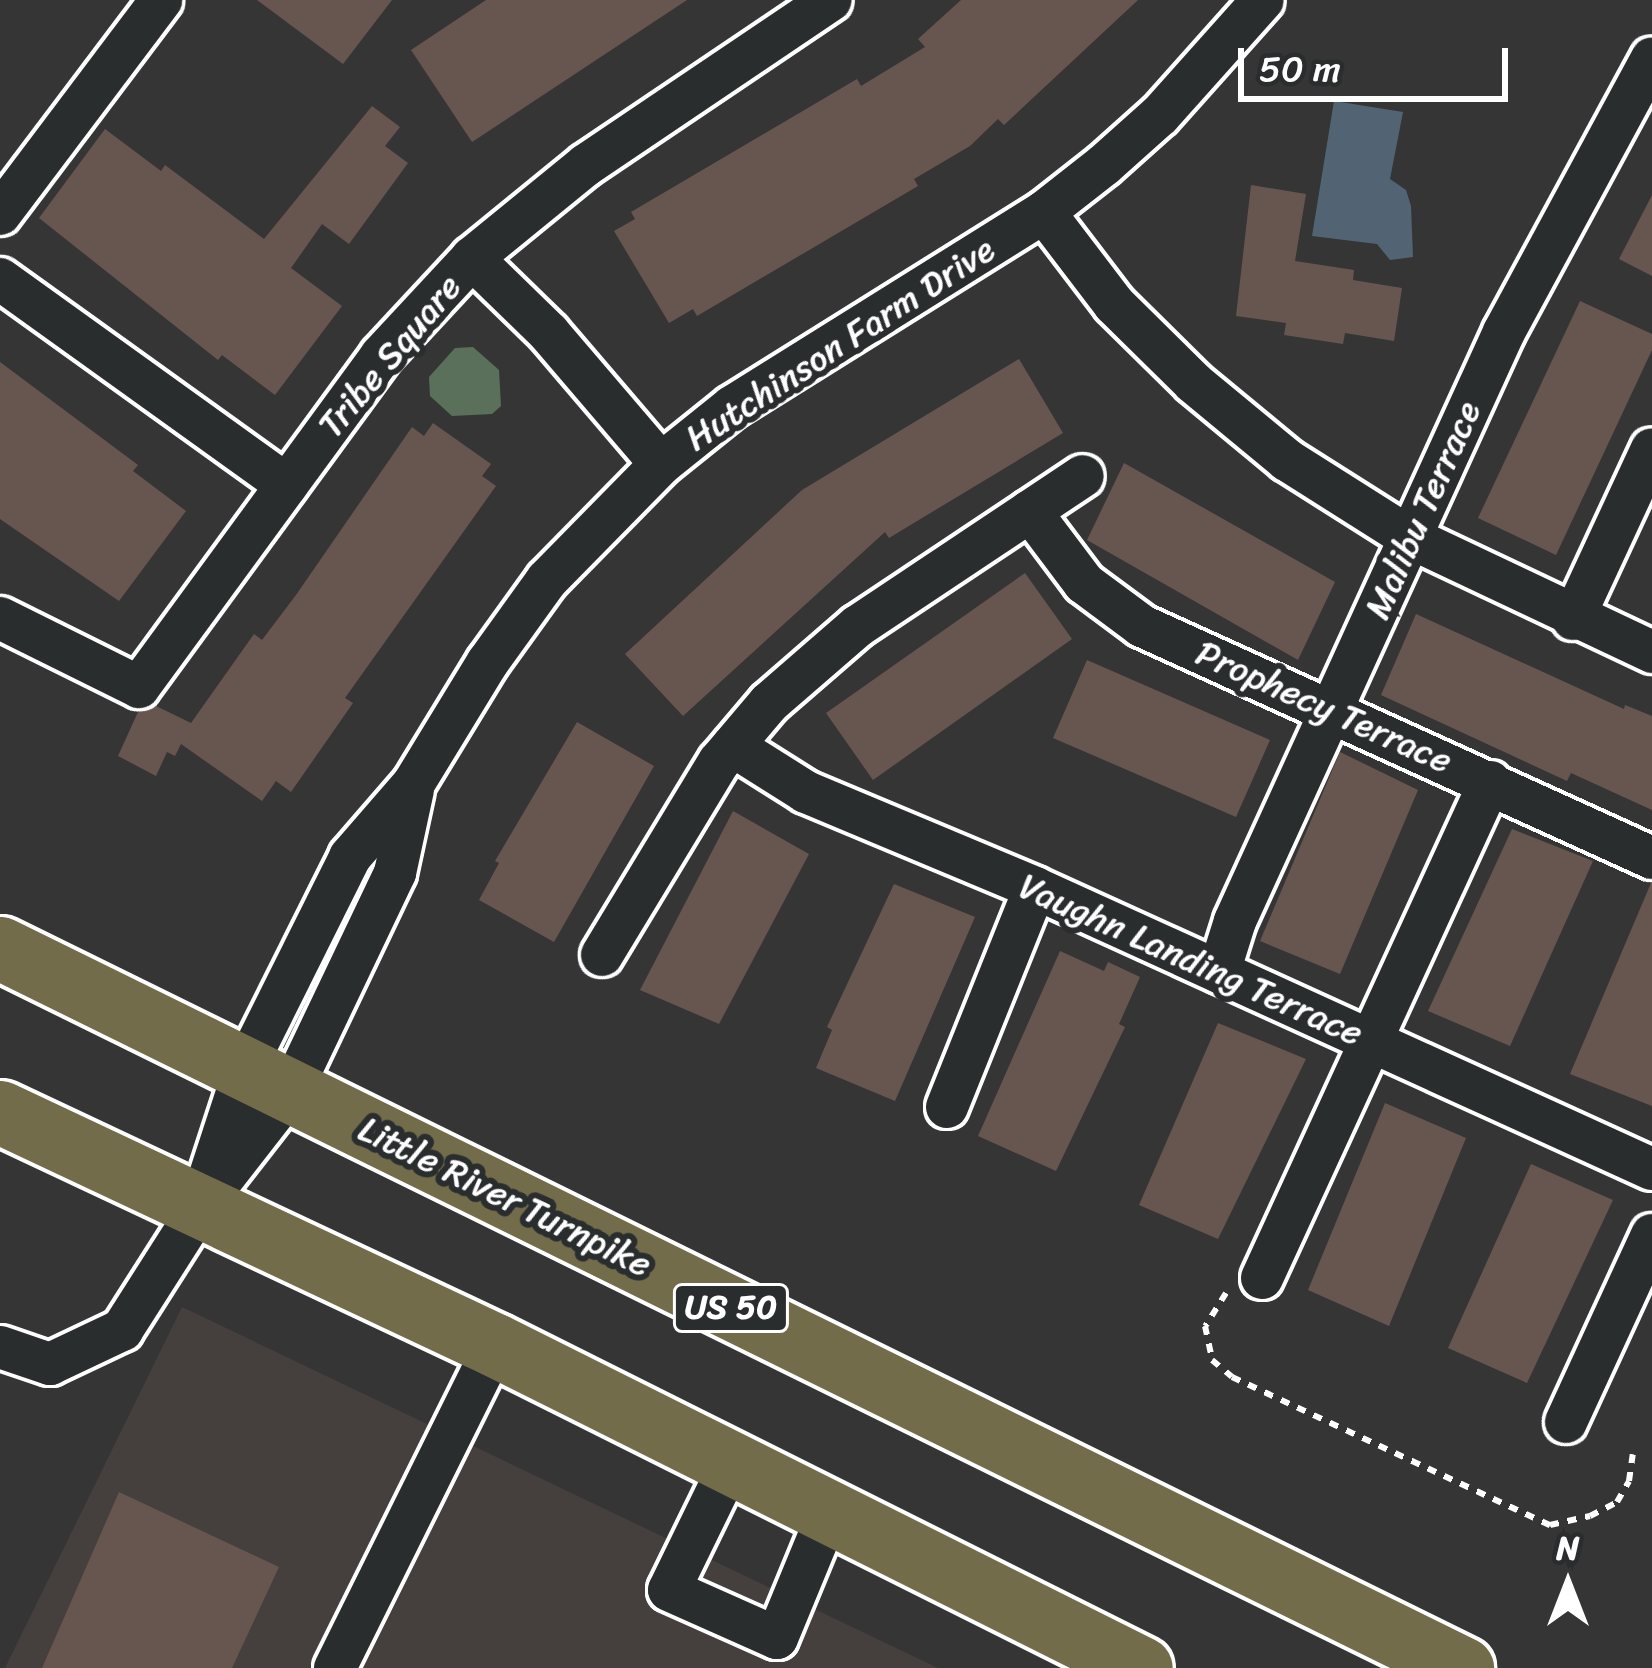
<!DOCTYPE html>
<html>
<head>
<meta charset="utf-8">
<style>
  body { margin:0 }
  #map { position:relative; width:1652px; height:1668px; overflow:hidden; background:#363535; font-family:Sriracha,sans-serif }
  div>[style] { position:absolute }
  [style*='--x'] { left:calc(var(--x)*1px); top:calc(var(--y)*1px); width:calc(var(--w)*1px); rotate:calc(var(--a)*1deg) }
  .built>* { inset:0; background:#453f3d }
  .green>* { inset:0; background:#5b705a }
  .water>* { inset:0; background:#526474 }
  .building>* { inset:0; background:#675650 }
  .path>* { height:6px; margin-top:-3px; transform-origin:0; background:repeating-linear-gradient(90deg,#fff 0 9px,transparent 0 18px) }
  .roads { filter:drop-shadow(3px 0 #fff) drop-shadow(-3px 0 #fff) drop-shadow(0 3px #fff) drop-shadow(0 -3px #fff) }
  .minor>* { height:42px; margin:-21px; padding:0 21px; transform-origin:21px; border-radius:21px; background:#2a2d2e }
  .highway>* { height:63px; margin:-31.5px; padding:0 31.5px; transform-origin:31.5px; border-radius:31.5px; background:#736c4b }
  span { translate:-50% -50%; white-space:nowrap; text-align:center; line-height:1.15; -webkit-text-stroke:12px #2a2d2e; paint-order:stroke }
  .shield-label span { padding:3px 9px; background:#2a2d2e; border:3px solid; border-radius:9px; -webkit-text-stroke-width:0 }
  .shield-label { font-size:33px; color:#fff; font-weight:700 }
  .street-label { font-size:36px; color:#fff }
  .north { position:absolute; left:1508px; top:1524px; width:120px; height:120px; -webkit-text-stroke:9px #2a2d2e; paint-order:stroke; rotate:0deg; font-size:33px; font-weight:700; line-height:48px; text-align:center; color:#fff }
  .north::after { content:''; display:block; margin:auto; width:42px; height:54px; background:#fff; clip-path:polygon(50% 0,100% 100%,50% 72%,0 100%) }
  .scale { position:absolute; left:1238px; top:48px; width:270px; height:54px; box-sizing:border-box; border:6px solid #fff; border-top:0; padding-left:15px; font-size:36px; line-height:42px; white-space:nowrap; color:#fff; -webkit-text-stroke:9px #2a2d2e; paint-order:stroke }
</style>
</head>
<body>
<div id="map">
  <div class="built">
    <div style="clip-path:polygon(182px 1307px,938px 1668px,5px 1668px)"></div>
  </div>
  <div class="green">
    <div style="clip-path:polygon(473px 347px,499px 370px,501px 406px,492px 414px,452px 416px,430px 396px,429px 377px,455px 348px)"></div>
  </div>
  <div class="water">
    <div style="clip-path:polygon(1334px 101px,1403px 112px,1390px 179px,1406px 190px,1411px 206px,1413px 257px,1390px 260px,1377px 244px,1312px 236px)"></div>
  </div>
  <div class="building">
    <div style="clip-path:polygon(257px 0,392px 0,343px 64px)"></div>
    <div style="clip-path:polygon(486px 0,687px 0,472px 142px,411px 50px)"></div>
    <div style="clip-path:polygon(961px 0,1138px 0,1004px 125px,998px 119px,970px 146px,914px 179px,918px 186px,697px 316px,693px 309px,669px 323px,614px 231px,635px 219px,631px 212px,857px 79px,861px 86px,925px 47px,918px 39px)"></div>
    <div style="clip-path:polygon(372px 106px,400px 127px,385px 146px,408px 163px,349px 244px,322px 224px,291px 268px,342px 306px,275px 395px,222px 355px,218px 360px,39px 218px,105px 129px,161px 171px,165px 165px,264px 239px)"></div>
    <div style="clip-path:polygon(1251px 185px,1306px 194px,1295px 261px,1354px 270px,1353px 280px,1402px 288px,1394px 341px,1345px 333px,1343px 344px,1284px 335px,1286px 323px,1236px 316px)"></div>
    <div style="clip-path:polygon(1652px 195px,1652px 276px,1619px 259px)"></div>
    <div style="clip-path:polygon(1580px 301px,1652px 334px,1652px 350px,1556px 555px,1478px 518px)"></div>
    <div style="clip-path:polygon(1019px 359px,1063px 433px,889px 538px,885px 532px,683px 716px,625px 654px,802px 490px)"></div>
    <div style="clip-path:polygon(0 362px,138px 465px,133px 471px,186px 511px,119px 601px,0 519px)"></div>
    <div style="clip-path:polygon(433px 423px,491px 464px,482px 476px,496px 486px,345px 698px,353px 703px,291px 792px,276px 781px,262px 801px,181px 744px,175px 756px,167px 752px,156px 776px,118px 756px,138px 712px,156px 706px,191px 723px,254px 634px,262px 640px,296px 595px,412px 427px,424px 436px)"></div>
    <div style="clip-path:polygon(1124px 463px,1335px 582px,1298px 660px,1087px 540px)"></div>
    <div style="clip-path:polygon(1025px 573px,1072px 639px,873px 780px,826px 713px)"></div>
    <div style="clip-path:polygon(1416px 614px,1624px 709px,1625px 705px,1652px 716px,1652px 810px,1571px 773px,1567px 781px,1381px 695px)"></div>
    <div style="clip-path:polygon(1087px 660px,1270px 740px,1236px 817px,1053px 738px)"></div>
    <div style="clip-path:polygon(577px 722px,654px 766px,554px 942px,479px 900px,499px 863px,495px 861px)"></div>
    <div style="clip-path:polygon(1340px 752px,1418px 790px,1340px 974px,1260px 941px)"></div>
    <div style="clip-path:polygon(733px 811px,809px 854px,719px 1024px,640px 990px)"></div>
    <div style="clip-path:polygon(1512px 829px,1593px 861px,1510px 1046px,1428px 1011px)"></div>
    <div style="clip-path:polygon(1651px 883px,1652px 883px,1652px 1106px,1570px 1074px)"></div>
    <div style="clip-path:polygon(894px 884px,975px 917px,895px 1101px,816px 1068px,832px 1030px,827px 1027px)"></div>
    <div style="clip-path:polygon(1060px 951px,1104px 971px,1108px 962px,1140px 977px,1119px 1024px,1125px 1027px,1056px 1171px,978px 1136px)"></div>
    <div style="clip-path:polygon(1218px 1023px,1306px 1059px,1218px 1239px,1139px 1205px)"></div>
    <div style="clip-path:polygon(1385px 1103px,1466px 1138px,1389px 1326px,1308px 1290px)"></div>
    <div style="clip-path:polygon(1531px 1164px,1613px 1200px,1527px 1383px,1448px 1348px)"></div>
    <div style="clip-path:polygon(119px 1492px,279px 1567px,232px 1668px,42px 1668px)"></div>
  </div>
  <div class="path">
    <div style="--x:1226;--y:1293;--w:39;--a:122"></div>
    <div style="--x:1205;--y:1326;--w:35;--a:78"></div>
    <div style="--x:1212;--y:1360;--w:26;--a:40"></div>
    <div style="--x:1232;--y:1377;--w:351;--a:25"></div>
    <div style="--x:1550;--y:1525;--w:41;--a:-12.7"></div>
    <div style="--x:1590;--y:1516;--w:30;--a:-27"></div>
    <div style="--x:1617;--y:1502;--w:24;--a:-60"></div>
    <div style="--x:1629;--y:1481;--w:27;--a:-82"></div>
  </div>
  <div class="roads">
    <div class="minor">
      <div style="--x:1044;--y:212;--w:116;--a:52.7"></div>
      <div style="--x:1114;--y:304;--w:112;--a:44.6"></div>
      <div style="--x:1194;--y:383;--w:121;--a:39.6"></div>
      <div style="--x:1287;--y:460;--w:144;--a:32.3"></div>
      <div style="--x:1409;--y:537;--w:269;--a:25.3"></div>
      <div style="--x:0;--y:214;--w:268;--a:-53"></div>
      <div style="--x:472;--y:258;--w:107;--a:44.2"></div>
      <div style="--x:549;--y:333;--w:172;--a:49.5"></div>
      <div style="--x:0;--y:279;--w:353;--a:35.7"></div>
      <div style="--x:1030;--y:511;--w:90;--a:53.1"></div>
      <div style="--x:1084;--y:583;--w:72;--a:36.6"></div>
      <div style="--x:1142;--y:626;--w:560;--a:24.46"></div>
      <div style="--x:0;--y:618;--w:155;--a:26.4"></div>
      <div style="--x:139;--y:687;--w:410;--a:-53.8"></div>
      <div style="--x:381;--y:356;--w:134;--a:-47.1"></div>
      <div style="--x:472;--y:258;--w:147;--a:-39.2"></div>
      <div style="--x:586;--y:165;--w:295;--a:-34"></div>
      <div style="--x:1573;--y:619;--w:187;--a:-65.1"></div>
      <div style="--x:733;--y:746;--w:86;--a:32.2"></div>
      <div style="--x:806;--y:792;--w:248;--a:22.7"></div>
      <div style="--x:1035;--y:888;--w:678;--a:24.49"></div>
      <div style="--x:602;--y:955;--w:226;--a:-58.8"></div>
      <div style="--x:719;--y:762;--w:77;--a:-49.7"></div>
      <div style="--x:769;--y:703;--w:118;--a:-40.9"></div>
      <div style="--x:858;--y:626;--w:270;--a:-33.7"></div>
      <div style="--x:1219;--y:972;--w:53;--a:-72.6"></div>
      <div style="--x:1235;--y:921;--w:648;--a:-65.45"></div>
      <div style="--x:1504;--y:332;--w:311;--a:-61.6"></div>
      <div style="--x:947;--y:1107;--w:236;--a:-68.1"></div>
      <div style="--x:199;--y:1209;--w:148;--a:-71.9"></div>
      <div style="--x:245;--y:1068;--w:236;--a:-63.5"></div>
      <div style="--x:350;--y:857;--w:98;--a:-49.1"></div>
      <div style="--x:414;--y:783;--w:142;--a:-58.6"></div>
      <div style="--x:488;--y:662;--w:101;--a:-54.3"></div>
      <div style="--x:547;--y:580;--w:163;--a:-45.5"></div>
      <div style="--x:661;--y:464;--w:91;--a:-38.8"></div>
      <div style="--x:732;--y:407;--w:368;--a:-32"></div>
      <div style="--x:1044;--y:212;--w:76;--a:-38.1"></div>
      <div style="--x:1104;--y:165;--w:75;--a:-41.8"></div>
      <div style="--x:1160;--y:115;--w:154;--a:-48.2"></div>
      <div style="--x:1262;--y:1278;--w:546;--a:-65.31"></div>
      <div style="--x:0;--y:1347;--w:53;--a:18.8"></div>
      <div style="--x:50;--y:1364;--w:80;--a:-25.3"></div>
      <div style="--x:122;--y:1330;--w:143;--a:-57.5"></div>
      <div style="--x:199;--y:1209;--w:150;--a:-52.1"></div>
      <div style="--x:291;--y:1091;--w:242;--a:-64.5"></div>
      <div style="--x:395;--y:873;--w:85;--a:-77.8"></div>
      <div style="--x:1566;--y:1422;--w:206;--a:-65.3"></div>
      <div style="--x:731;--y:1463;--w:141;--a:116"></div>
      <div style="--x:669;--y:1590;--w:118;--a:24"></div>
      <div style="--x:777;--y:1638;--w:136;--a:-67.6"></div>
      <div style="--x:335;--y:1668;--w:360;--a:-63.6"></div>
    </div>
    <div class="highway">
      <div style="--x:0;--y:948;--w:1630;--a:26.22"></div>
      <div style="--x:0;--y:1112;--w:547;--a:25.21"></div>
      <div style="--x:495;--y:1345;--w:722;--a:26.57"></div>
    </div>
  </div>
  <div class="shield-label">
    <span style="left:731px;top:1308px">US 50</span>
  </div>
  <div class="street-label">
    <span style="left:840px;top:344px;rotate:-33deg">Hutchinson Farm Drive</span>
    <span style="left:390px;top:356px;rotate:-50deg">Tribe Square</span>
    <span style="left:1423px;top:510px;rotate:-66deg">Malibu Terrace</span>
    <span style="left:1324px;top:707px;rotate:24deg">Prophecy Terrace</span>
    <span style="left:1191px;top:960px;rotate:24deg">Vaughn Landing Terrace</span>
    <span style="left:505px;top:1197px;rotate:26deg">Little River Turnpike</span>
  </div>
  <div class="north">N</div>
  <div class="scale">50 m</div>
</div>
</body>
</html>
